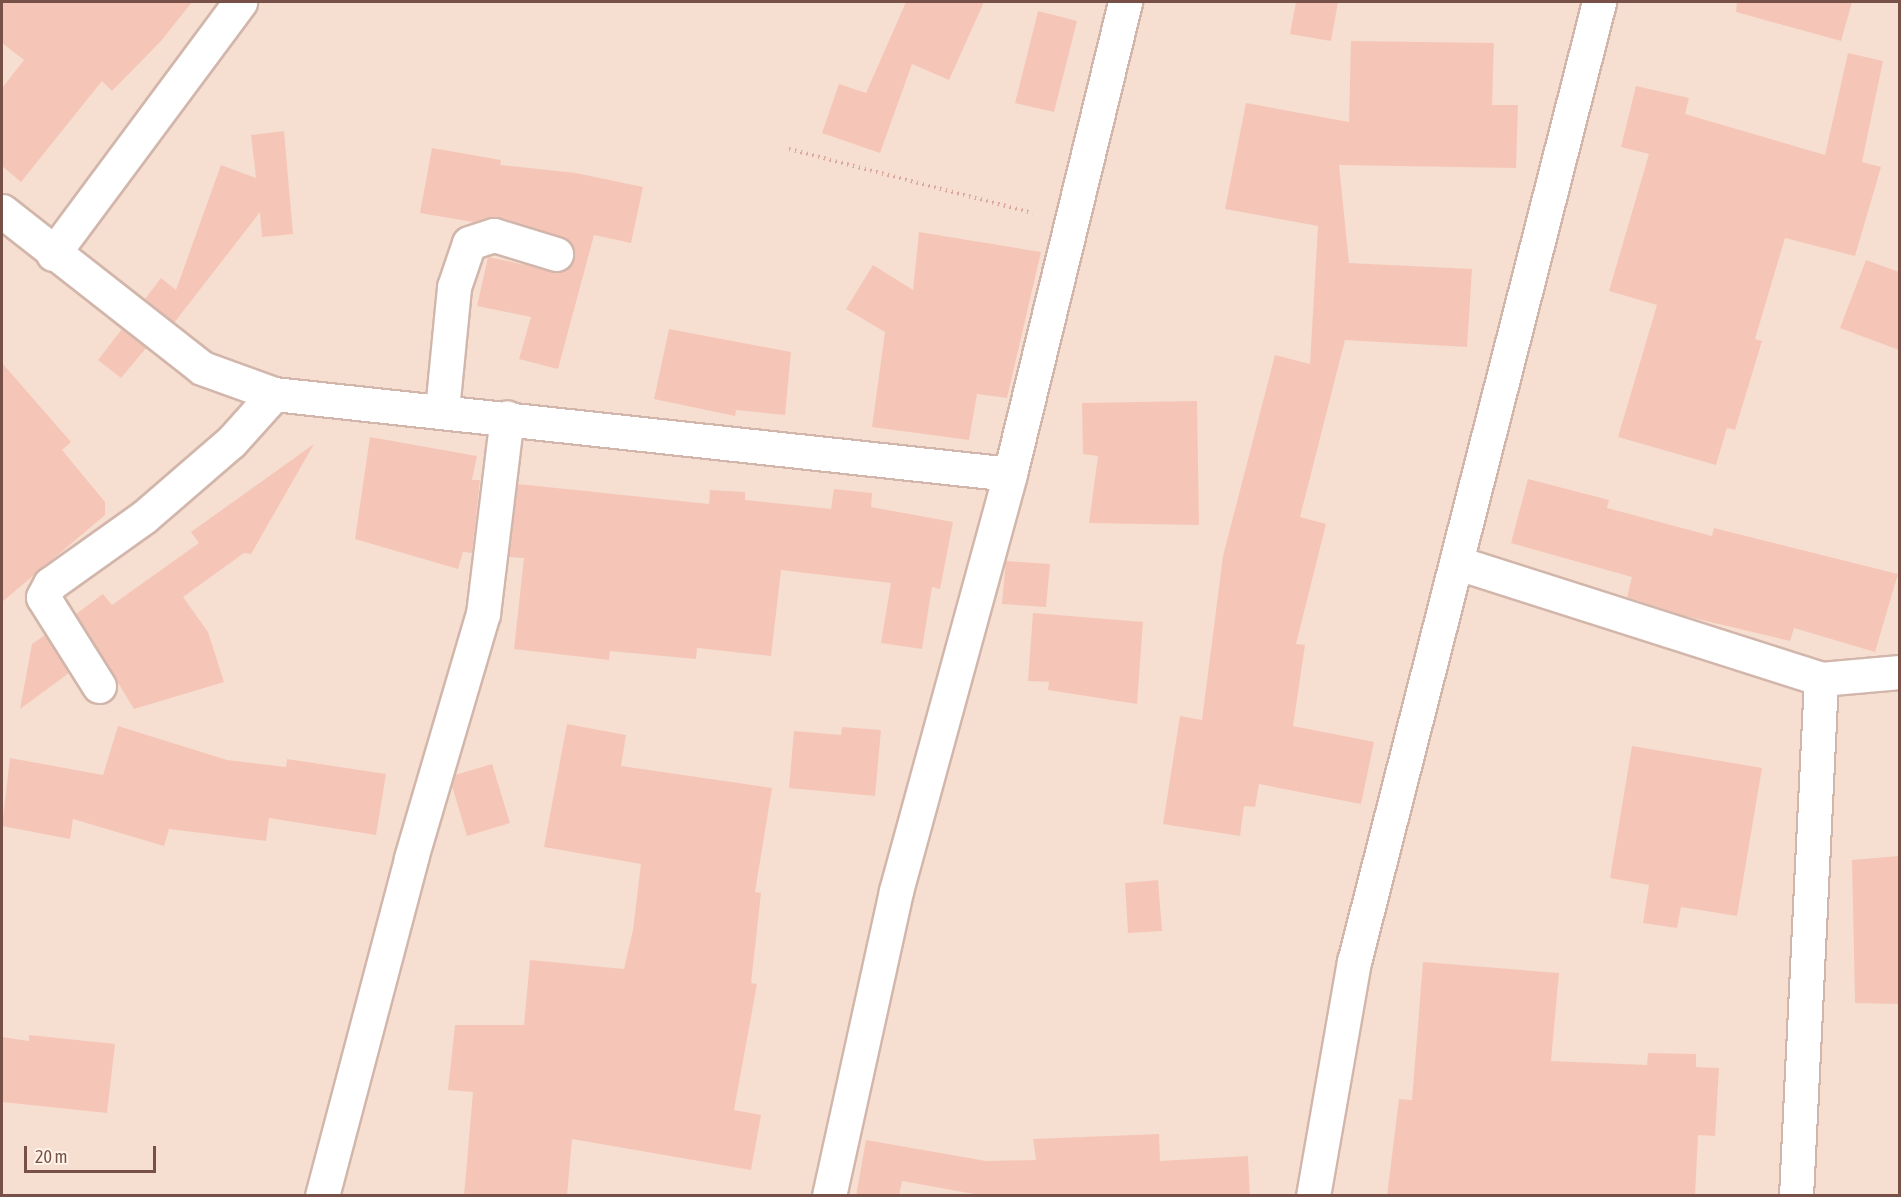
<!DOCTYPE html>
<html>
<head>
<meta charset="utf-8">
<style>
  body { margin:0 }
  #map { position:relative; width:1901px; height:1197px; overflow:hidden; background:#feeee2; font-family:"Asap Condensed",sans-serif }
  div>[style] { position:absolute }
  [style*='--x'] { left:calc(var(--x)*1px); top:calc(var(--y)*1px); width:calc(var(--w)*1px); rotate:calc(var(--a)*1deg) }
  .residential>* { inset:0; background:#f6dfd0 }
  .building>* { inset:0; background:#f5c6b8 }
  .path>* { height:4px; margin-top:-2px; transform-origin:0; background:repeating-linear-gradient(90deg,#daa99b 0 1.5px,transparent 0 6px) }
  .roads { filter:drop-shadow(2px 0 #d2b6ab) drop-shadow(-2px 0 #d2b6ab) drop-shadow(0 2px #d2b6ab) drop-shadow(0 -2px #d2b6ab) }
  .street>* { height:33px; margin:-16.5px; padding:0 16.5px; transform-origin:16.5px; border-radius:16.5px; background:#fff }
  span { translate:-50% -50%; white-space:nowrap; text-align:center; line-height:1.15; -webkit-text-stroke:6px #fff3ea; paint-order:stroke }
  .frame { position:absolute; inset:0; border:3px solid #775047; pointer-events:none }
  .scale { position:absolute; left:24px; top:1146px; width:132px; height:27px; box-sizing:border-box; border:3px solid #775047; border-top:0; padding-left:8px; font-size:18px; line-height:21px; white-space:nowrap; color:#775047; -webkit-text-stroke:4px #fff3ea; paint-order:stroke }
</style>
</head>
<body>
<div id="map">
  <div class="residential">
    <div style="clip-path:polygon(2px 2px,1899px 2px,1899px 1195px,2px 1195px)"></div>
  </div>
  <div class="building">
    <div style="clip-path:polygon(2px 2px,192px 2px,161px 41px,112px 91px,102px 81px,21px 182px,2px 166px,2px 88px,24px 60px,2px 43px)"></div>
    <div style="clip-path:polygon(906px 2px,984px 2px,949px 80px,912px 64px,880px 153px,822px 133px,839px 84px,866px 93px)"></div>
    <div style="clip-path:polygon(1296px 2px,1338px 2px,1331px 41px,1290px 34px)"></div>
    <div style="clip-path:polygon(1737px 2px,1852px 2px,1841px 41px,1736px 12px)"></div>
    <div style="clip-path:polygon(1038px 11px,1077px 21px,1054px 112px,1015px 103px)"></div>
    <div style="clip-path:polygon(1351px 41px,1494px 43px,1492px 105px,1518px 105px,1516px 168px,1339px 165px,1349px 263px,1472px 269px,1467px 347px,1345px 340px,1300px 517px,1326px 524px,1296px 644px,1305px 645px,1293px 726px,1374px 742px,1361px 804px,1259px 784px,1255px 807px,1244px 806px,1240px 836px,1163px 824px,1180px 716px,1202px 720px,1223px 556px,1275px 355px,1310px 364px,1318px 226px,1225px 209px,1246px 103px,1349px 122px)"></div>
    <div style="clip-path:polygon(1848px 53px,1883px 61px,1862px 162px,1881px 167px,1855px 256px,1785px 238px,1755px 339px,1762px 341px,1735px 430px,1727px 428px,1716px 465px,1618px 437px,1657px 305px,1609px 291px,1649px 154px,1621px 147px,1636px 86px,1689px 98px,1685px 114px,1825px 155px)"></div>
    <div style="clip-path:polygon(284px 131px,293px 234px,262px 237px,260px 212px,174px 323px,145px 299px,161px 278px,176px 290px,221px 165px,256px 178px,251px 135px)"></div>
    <div style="clip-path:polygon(432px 148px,501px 160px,500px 165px,576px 173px,643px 187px,631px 243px,594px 235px,558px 369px,519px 359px,531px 317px,477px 306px,488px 257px,560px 272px,574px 260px,570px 242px,500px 217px,473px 222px,420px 213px)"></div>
    <div style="clip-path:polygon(919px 232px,1041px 252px,1007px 398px,977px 394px,969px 440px,872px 427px,885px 332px,846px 309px,873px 265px,913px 290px)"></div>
    <div style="clip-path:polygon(1866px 260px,1899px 272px,1899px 350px,1840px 328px)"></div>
    <div style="clip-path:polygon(122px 329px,146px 348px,121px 378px,98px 360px)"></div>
    <div style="clip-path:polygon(669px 329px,791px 352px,785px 415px,736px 410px,735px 416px,654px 399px)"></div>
    <div style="clip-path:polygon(2px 363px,71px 442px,62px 450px,105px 502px,105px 515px,2px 602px)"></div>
    <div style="clip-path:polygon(1197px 401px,1199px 525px,1089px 523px,1098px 456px,1083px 454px,1082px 403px)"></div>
    <div style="clip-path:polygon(370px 437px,477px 456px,472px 480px,480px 480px,472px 553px,463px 552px,458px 569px,355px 539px)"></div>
    <div style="clip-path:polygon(314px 444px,251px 554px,244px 553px,183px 597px,208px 632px,224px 682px,134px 709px,76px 614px,103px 594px,112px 605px,199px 543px,191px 532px)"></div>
    <div style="clip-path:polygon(1528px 479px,1609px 500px,1607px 508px,1712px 536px,1714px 528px,1898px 574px,1875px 652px,1794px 628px,1790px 641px,1685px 616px,1627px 597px,1632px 577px,1511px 543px)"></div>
    <div style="clip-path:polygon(518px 484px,709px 504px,710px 490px,745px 492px,745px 500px,831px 509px,834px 489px,872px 493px,871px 507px,953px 522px,940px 589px,932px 587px,922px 649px,881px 643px,891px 583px,781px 570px,771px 656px,697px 648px,696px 659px,610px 651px,609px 660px,514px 649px,524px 558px,509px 557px)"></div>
    <div style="clip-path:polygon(1006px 561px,1050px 564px,1046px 607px,1002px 604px)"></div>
    <div style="clip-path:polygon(1033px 613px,1143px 622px,1137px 704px,1048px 690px,1049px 682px,1028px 681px)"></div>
    <div style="clip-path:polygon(45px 635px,69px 673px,20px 709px,32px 644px)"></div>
    <div style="clip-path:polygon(567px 724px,626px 735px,621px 766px,772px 788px,755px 892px,761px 893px,751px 983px,757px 984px,734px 1110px,761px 1115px,751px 1170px,572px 1139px,567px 1196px,464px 1196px,473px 1092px,448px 1090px,455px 1025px,524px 1025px,530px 960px,624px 969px,633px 930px,641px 864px,544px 847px)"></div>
    <div style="clip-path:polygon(118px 726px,227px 760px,286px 767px,287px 759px,386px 774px,376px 835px,269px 818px,266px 841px,169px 829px,164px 846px,73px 819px,70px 839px,2px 826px,10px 758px,103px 775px)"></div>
    <div style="clip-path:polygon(842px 727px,881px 730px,875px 796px,789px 788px,794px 731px,841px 735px)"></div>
    <div style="clip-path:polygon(1632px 746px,1762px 768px,1737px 916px,1681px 907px,1677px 928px,1643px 923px,1649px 885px,1610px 878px)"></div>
    <div style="clip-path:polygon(492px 764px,510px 823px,467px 836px,452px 786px,455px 775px)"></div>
    <div style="clip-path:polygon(1899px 856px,1899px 1004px,1855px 1003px,1852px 860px)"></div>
    <div style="clip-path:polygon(1158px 880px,1162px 931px,1128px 933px,1125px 883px)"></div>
    <div style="clip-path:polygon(1423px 962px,1559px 973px,1551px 1061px,1647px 1065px,1648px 1053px,1696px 1054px,1696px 1067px,1719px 1068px,1715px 1136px,1698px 1135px,1695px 1196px,1387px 1196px,1399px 1099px,1412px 1100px)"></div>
    <div style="clip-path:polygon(29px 1035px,115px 1044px,107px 1113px,2px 1102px,2px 1037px,29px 1041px)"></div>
    <div style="clip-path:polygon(1159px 1134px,1160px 1161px,1248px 1156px,1250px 1196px,985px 1196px,902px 1181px,899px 1196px,856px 1196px,866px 1140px,986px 1161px,1036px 1160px,1033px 1139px)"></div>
  </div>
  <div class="path">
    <div style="--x:789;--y:149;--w:252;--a:14.7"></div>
  </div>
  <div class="roads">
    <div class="street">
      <div style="--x:2;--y:211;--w:254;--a:38.1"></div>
      <div style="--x:202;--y:368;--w:77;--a:19.9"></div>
      <div style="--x:274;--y:394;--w:740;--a:6.2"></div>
      <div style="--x:53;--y:254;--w:314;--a:-53.4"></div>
      <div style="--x:442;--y:410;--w:124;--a:-84.4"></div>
      <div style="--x:454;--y:287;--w:46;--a:-71.2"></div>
      <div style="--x:469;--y:243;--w:26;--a:-18"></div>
      <div style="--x:494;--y:235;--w:65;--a:17"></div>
      <div style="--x:1458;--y:563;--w:381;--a:17.7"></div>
      <div style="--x:1821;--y:679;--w:79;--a:-5.1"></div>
      <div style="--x:99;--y:686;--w:105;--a:-122.2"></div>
      <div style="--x:43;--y:597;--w:15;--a:-62"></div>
      <div style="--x:50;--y:584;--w:115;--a:-35.5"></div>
      <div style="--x:144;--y:517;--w:115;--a:-40.8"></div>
      <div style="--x:231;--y:442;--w:64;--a:-48.1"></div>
      <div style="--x:322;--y:1196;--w:350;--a:-75.2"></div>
      <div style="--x:411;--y:858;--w:254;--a:-73.6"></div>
      <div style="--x:483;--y:614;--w:198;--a:-83.1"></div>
      <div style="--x:829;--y:1196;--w:312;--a:-77.6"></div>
      <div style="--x:896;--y:891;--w:432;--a:-74.7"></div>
      <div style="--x:1010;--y:474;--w:486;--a:-76.3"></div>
      <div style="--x:1313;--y:1196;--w:238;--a:-80.1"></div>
      <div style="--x:1354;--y:962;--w:991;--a:-75.68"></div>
      <div style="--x:1796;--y:1196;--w:518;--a:-87.23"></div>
    </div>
  </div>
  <div class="frame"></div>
  <div class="scale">20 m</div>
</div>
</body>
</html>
